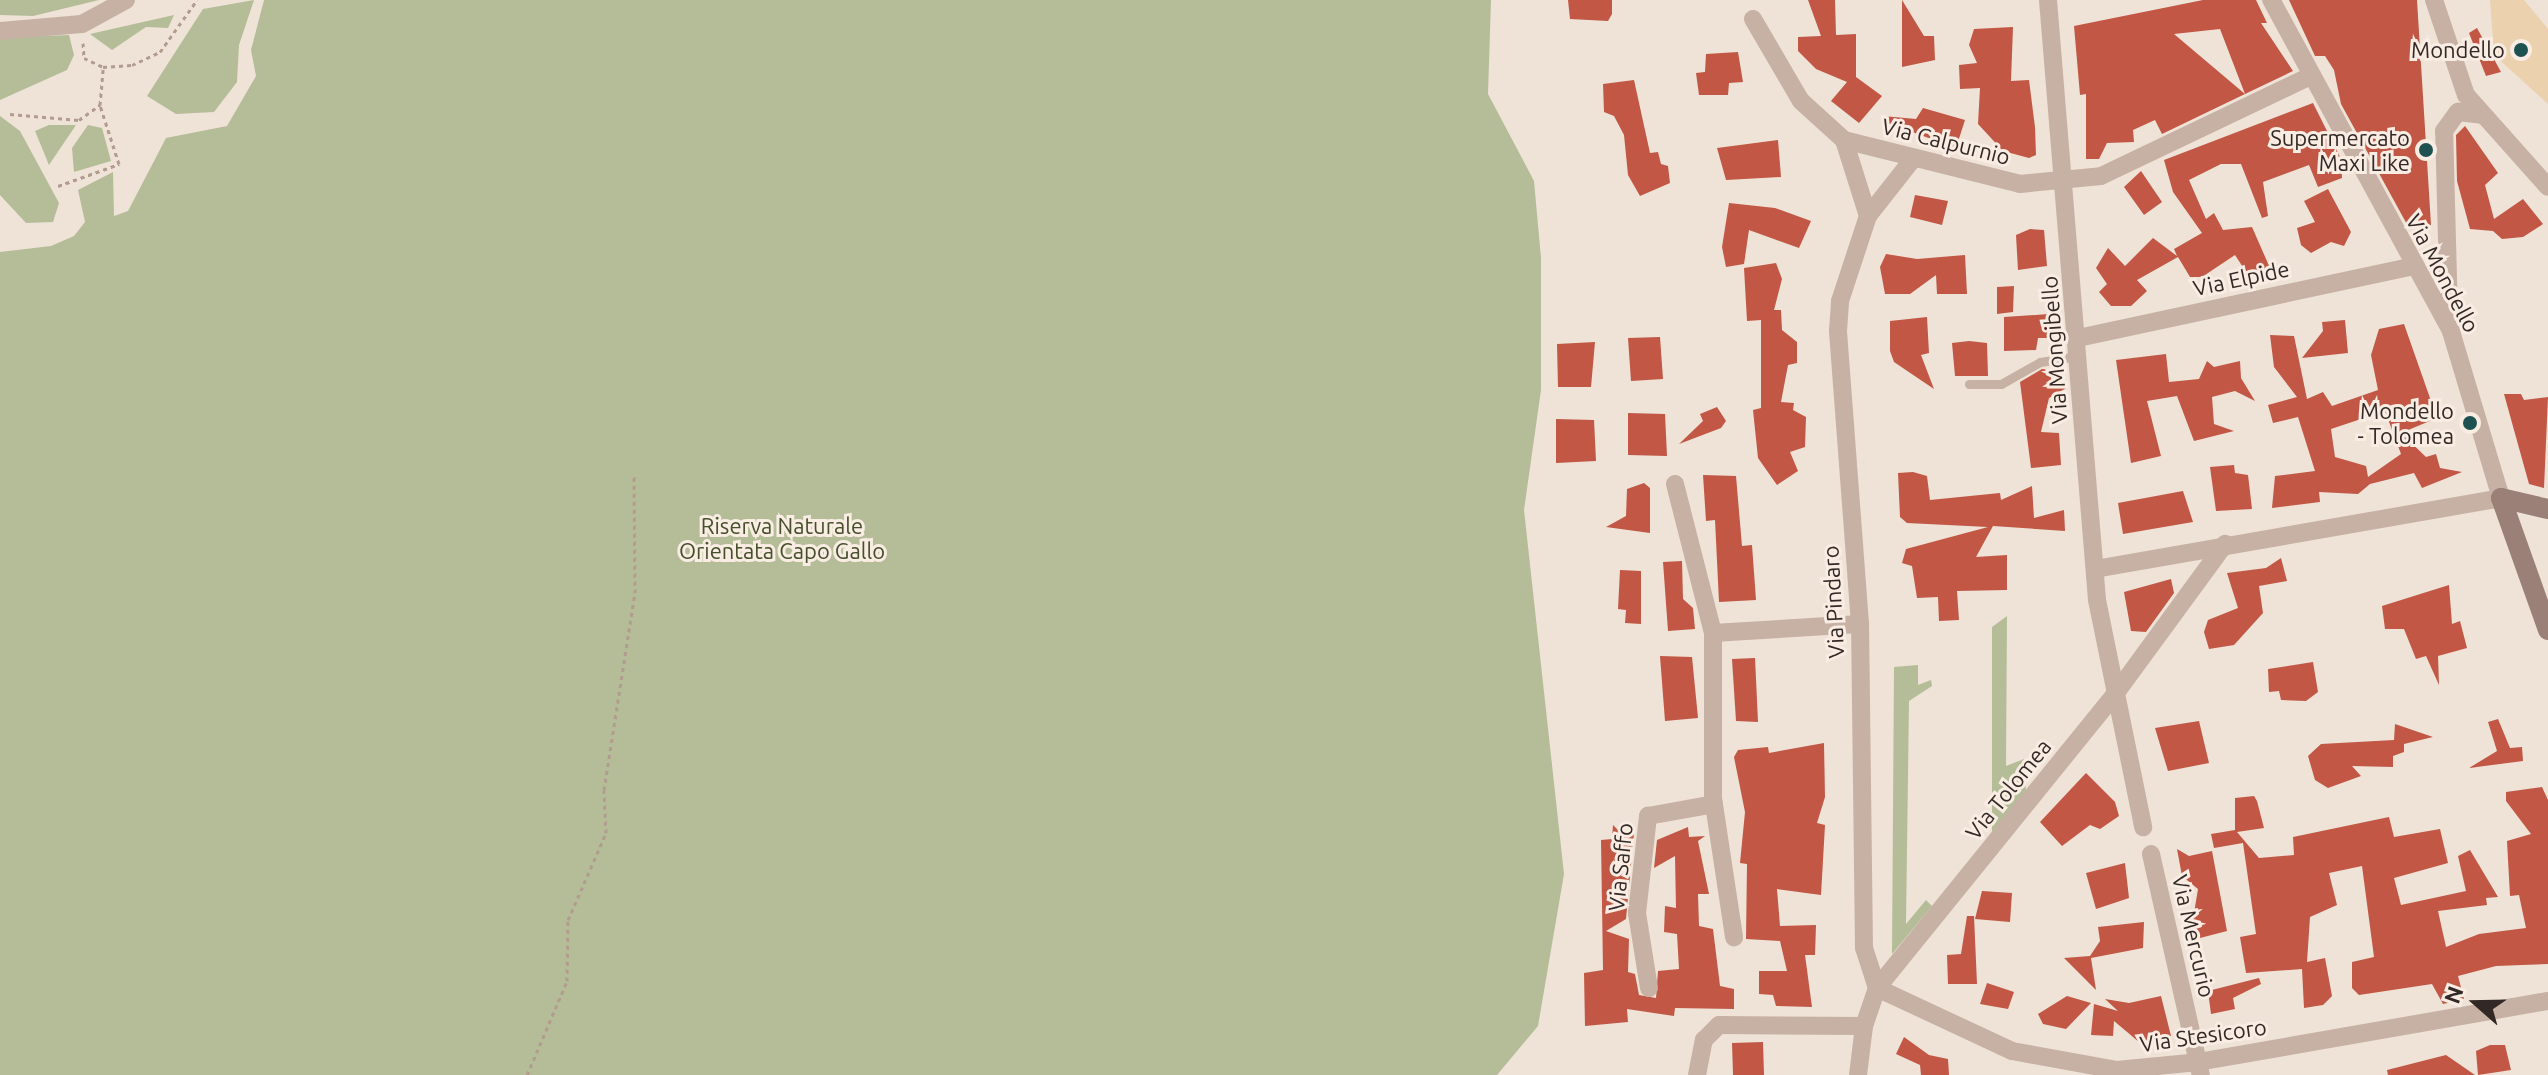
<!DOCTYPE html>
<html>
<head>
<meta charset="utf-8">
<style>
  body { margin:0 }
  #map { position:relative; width:2548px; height:1075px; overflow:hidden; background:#efe2d7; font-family:Ubuntu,sans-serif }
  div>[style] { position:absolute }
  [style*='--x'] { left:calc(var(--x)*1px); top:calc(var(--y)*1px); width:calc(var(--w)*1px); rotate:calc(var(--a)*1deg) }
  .green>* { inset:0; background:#b4bd98 }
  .sand>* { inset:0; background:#ebd1ae }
  .building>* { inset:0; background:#c15744 }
  .path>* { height:3px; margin-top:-1.5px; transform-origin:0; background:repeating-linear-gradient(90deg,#b29b8f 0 4px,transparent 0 8px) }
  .service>* { height:9px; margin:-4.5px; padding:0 4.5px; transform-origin:4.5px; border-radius:4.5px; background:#c7b1a4 }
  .minor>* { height:18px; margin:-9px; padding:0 9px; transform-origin:9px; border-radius:9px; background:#c7b1a4 }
  .secondary>* { height:20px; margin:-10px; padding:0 10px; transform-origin:10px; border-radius:10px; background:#9a8076 }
  .dots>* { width:22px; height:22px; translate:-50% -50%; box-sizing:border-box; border:4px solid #f8ece3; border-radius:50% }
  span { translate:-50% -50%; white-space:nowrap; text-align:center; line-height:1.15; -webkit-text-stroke:6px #f8ece3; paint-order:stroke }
  .poi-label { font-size:22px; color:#322825 }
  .right { translate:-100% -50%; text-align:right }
  .street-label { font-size:22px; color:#322825 }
  .park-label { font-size:22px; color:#454f2a }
  .north { position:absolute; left:2436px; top:963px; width:80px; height:80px; -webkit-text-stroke:6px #f8ece3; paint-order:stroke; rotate:290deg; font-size:22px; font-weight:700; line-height:32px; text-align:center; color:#322825 }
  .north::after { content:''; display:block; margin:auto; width:28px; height:36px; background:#322825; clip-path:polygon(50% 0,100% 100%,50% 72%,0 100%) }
</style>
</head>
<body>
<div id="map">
  <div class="green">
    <div style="clip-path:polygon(0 0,99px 0,33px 16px,0 15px)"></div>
    <div style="clip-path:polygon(254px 0,239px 45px,237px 82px,214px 112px,176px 114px,147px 96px,203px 9px)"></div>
    <div style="clip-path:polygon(264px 0,1491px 0,1488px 94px,1534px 181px,1541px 258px,1541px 390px,1524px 510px,1564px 874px,1538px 1026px,1497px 1075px,0 1075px,0 252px,51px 246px,74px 236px,85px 222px,78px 190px,113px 172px,114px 216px,128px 211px,166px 138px,227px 126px,256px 76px,251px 50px)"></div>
    <div style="clip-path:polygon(174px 15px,168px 28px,146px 27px,112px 50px,90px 34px)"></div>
    <div style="clip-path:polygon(69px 35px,74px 55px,67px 70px,0 100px,0 38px)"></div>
    <div style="clip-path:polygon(0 116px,20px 131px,59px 203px,53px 222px,26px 223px,0 195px)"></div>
    <div style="clip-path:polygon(49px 125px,76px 125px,49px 165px,35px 131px)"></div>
    <div style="clip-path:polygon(88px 125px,102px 128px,111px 161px,74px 172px,72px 148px)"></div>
    <div style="clip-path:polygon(2007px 616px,2006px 766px,2024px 759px,2026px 792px,1992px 832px,1992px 627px)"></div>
    <div style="clip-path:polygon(1918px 665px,1918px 685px,1931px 680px,1932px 686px,1909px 701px,1906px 924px,1926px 900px,1932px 906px,1892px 954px,1894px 667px)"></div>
  </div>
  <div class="sand">
    <div style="clip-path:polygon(2490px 0,2524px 0,2548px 29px,2548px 104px,2494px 55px)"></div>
  </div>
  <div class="building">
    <div style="clip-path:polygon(1568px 0,1612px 0,1612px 14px,1608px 21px,1570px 19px)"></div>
    <div style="clip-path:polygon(1808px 0,1835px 0,1836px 35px,1856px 34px,1856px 77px,1882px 96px,1859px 123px,1831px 101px,1847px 82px,1816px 69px,1798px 51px,1798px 37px,1821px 36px)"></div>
    <div style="clip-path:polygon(1902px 0,1924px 36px,1934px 36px,1935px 60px,1902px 67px)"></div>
    <div style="clip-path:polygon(2203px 0,2256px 0,2267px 23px,2261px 23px,2293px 71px,2245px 94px,2220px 29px,2174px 34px,2245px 94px,2162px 134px,2155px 120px,2133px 130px,2134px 142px,2107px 143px,2099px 159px,2086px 159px,2086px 94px,2080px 95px,2074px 26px)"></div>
    <div style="clip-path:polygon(2289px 0,2417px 0,2431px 225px,2409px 228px,2341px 104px,2334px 70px,2325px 56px,2315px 56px)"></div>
    <div style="clip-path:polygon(2013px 27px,2011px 81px,2029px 80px,2035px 127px,2036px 155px,2029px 158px,2003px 151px,1978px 124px,1980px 88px,1960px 89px,1959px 65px,1977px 63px,1969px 45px,1974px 29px)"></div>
    <div style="clip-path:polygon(2477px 28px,2501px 72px,2486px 76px,2469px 33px)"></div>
    <div style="clip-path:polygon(1738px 52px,1743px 82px,1729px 83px,1728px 95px,1699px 95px,1696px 73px,1705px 72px,1706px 54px)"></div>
    <div style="clip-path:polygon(1634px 80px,1650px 153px,1658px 152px,1661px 164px,1668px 166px,1670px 183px,1640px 196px,1628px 175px,1624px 135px,1614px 116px,1604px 112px,1603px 84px)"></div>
    <div style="clip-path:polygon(2313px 103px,2341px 159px,2342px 178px,2318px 187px,2309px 165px,2263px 182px,2268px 216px,2262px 218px,2241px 164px,2221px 164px,2189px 180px,2206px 219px,2214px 213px,2223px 230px,2252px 227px,2270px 268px,2263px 274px,2250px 278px,2235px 255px,2202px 277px,2190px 277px,2178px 257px,2137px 280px,2147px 291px,2131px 306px,2111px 306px,2099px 292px,2107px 284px,2096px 268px,2108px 248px,2125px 266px,2153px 238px,2177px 256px,2174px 249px,2202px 233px,2173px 192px,2164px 160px)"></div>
    <div style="clip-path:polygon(1923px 108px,1965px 120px,1956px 148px,1882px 121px,1883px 116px,1916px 119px)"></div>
    <div style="clip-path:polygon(2465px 126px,2498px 173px,2485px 185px,2494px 219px,2523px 199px,2543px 224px,2523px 237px,2502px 239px,2493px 231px,2470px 229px,2457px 181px,2456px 135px)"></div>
    <div style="clip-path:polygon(1778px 140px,1781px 177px,1726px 180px,1717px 148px)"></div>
    <div style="clip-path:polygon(2141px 171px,2162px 202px,2144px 215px,2124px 187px)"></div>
    <div style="clip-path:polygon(2328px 189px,2351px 232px,2344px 246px,2331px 242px,2311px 253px,2301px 245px,2297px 228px,2315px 222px,2304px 201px)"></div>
    <div style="clip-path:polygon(1915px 195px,1948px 201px,1942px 225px,1910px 217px)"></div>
    <div style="clip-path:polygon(1729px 203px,1775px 208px,1811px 221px,1799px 248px,1749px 230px,1744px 264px,1726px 267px,1722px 247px)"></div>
    <div style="clip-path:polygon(2030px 229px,2044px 230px,2047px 266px,2018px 270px,2016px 235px)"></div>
    <div style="clip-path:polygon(1886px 254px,1917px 259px,1965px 255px,1967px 294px,1937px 294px,1936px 275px,1910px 294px,1885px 294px,1880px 267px)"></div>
    <div style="clip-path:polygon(1776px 263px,1782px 279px,1774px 310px,1781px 310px,1782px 330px,1797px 342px,1797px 363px,1788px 365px,1781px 402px,1794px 403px,1793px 410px,1806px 417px,1805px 447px,1790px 452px,1798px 471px,1777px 485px,1758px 458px,1753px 410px,1761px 408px,1761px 320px,1747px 321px,1744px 268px)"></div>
    <div style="clip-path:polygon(2014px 286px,2013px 312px,1997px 314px,1997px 287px)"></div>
    <div style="clip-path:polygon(2049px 314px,2048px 338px,2038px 338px,2036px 350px,2004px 351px,2004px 317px)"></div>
    <div style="clip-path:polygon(1927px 317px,1929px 353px,1921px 355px,1934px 389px,1894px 362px,1890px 351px,1890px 321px)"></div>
    <div style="clip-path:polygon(2345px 320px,2348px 353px,2302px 358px,2323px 331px,2322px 322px)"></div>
    <div style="clip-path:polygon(evenodd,2404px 324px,2437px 418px,2401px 433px,2426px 457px,2436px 454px,2440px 468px,2462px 472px,2422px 488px,2414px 473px,2370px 484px,2358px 494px,2319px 492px,2320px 502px,2272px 508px,2275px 476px,2315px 471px,2298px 417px,2273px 423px,2268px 405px,2297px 397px,2274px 367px,2270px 335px,2294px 336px,2307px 399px,2323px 392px,2332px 406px,2378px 390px,2371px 355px,2379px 329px,2404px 324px,2385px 411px,2401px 454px,2368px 477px,2366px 466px,2335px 457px,2331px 429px,2385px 411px)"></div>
    <div style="clip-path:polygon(1660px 337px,1663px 379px,1631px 381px,1628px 338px)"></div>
    <div style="clip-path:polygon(1969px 341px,1987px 343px,1988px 376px,1955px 376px,1952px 343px)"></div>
    <div style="clip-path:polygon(1595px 342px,1591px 387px,1558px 387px,1557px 344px)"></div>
    <div style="clip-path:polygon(2166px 354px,2169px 382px,2199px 379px,2207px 361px,2214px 367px,2240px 361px,2241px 378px,2255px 401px,2235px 391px,2212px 397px,2214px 424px,2234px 431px,2194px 441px,2177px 396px,2147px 401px,2161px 456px,2131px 463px,2116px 360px)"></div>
    <div style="clip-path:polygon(2042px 369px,2051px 370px,2051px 383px,2068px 387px,2049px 398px,2041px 432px,2059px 433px,2061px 465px,2031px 468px,2020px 382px)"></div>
    <div style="clip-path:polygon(2504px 394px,2521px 394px,2524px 400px,2548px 397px,2544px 488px,2529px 484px)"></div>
    <div style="clip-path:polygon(1717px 407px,1726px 421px,1721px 428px,1679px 444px,1703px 421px,1700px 414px)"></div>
    <div style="clip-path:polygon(1628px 413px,1665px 414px,1667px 456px,1628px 455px)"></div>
    <div style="clip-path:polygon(1556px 419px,1594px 420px,1596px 461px,1556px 463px)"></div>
    <div style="clip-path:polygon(2234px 465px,2235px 473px,2248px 475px,2252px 509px,2216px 511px,2210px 467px)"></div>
    <div style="clip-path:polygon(1913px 472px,1927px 476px,1930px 500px,2000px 493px,2001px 500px,2032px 486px,2034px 518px,2064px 510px,2065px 531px,1993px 526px,1976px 557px,2007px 555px,2007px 590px,1957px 591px,1959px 620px,1939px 621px,1938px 597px,1917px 598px,1912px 566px,1902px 563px,1906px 549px,1988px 527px,1907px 523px,1900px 517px,1898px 473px)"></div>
    <div style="clip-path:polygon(1703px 475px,1736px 476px,1742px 546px,1752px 545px,1756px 600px,1719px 602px,1715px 520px,1706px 521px)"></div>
    <div style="clip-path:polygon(1644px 483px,1650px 488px,1650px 533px,1606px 527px,1626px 516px,1627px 489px)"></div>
    <div style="clip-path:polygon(2183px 491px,2193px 522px,2123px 534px,2118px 503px)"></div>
    <div style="clip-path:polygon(2281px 558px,2287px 581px,2259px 586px,2263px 613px,2234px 645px,2209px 649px,2204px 632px,2208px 620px,2238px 608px,2227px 573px,2266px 568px)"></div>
    <div style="clip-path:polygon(1682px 561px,1683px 599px,1693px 608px,1695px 629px,1668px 631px,1663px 562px)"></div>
    <div style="clip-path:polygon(1620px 570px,1641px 571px,1641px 624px,1625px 623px,1626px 610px,1618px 609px)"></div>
    <div style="clip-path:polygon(2171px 579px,2174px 593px,2146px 632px,2131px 631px,2124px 592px)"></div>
    <div style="clip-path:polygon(2449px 585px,2452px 624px,2460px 621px,2467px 648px,2438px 656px,2439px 685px,2426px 656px,2416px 659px,2404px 629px,2385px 629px,2382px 606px)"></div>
    <div style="clip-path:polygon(1660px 656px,1692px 657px,1698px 718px,1665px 721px)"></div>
    <div style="clip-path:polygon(1755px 658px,1758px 722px,1736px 721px,1732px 659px)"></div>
    <div style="clip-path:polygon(2313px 662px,2318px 692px,2306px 701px,2281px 700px,2279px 691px,2269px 692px,2268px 669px)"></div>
    <div style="clip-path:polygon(2498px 719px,2510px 748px,2522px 747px,2523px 761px,2469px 768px,2497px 751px,2488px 722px)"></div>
    <div style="clip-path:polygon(2199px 721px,2209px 763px,2168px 771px,2155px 728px)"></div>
    <div style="clip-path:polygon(2395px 724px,2433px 737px,2404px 744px,2404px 752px,2393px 756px,2393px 767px,2352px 766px,2361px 776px,2328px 788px,2315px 780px,2308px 756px,2321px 744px,2394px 740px)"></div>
    <div style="clip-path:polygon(1824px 743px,1825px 797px,1817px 823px,1825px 825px,1821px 895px,1777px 889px,1780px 926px,1816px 925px,1815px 955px,1805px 955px,1812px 1007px,1776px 1006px,1773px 995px,1759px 994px,1759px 971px,1787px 971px,1780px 941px,1746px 939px,1747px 864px,1740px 863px,1745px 812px,1734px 757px,1738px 750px,1768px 747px,1769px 753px)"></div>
    <div style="clip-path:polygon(2086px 773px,2115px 802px,2119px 816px,2100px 829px,2090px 825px,2062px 846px,2040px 822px)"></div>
    <div style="clip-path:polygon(2542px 787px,2548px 800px,2548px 964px,2496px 966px,2458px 976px,2464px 999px,2443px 1004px,2432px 984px,2359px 995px,2352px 988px,2352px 962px,2374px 957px,2362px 866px,2329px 873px,2337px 905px,2310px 917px,2307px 962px,2325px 958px,2332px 996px,2323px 1005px,2304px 1008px,2302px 969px,2246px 973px,2240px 937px,2256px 934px,2243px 843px,2214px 848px,2211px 834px,2235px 830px,2235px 798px,2254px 796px,2257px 801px,2264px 828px,2237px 832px,2259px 858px,2294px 855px,2293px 837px,2389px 817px,2394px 837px,2440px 829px,2448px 863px,2394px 878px,2401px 905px,2466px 891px,2458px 856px,2470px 850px,2498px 897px,2486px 898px,2487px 905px,2438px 911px,2446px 947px,2479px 934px,2526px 928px,2519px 895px,2510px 896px,2507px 841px,2531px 834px,2506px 801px,2506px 792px)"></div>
    <div style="clip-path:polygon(1613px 825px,1622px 834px,1634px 833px,1626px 919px,1606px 931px,1629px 939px,1628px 972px,1635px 974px,1639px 995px,1656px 998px,1658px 971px,1679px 969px,1677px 934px,1664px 932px,1665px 906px,1676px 908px,1675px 856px,1654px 868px,1657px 840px,1688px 827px,1689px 837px,1705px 836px,1698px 841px,1709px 894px,1698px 894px,1699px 926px,1713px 929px,1720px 986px,1734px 989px,1734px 1009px,1675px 1008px,1674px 1016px,1627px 1009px,1628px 1022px,1585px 1026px,1584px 973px,1603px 970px,1601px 840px,1612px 839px)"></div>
    <div style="clip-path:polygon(2177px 849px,2189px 856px,2212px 851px,2227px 931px,2200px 938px,2193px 919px,2198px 889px,2182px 876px)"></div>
    <div style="clip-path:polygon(2125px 863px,2129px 898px,2096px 909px,2086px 873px)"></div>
    <div style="clip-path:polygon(1982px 891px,2012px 893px,2010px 922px,1975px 919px)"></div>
    <div style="clip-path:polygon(1967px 916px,1974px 916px,1977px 984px,1948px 984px,1947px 955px,1961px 954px)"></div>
    <div style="clip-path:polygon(2144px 922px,2143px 948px,2091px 958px,2096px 990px,2064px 958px,2090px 956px,2100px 941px,2098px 927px)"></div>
    <div style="clip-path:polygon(2259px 978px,2261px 984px,2233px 998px,2235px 1009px,2211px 1014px,2208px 991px)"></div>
    <div style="clip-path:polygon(1987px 983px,2014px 992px,2008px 1009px,1980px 1004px)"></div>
    <div style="clip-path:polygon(2067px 996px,2091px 1003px,2066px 1029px,2043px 1024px,2038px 1014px)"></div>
    <div style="clip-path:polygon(2161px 996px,2171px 1036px,2139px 1042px,2114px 1021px,2113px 1036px,2091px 1035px,2094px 1004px,2118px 1011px,2105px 999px,2129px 1003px)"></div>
    <div style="clip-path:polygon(1904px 1037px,1929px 1055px,1948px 1059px,1949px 1075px,1921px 1075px,1920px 1065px,1896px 1054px)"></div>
    <div style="clip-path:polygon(1763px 1042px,1764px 1075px,1733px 1075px,1732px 1043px)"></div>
    <div style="clip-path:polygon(2490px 1045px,2505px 1045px,2511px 1070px,2478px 1075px,2476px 1051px)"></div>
    <div style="clip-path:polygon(2446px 1055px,2475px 1075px,2388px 1075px,2387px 1070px)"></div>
  </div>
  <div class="path">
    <div style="--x:83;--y:43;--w:15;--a:86"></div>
    <div style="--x:84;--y:58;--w:21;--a:25"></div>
    <div style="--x:103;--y:67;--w:29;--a:-4"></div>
    <div style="--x:132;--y:65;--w:31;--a:-25"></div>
    <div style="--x:160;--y:52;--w:64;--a:-54.6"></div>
    <div style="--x:10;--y:114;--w:69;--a:5"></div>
    <div style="--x:79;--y:120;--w:26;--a:-36"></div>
    <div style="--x:100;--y:105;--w:38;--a:-85"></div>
    <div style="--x:58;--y:186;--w:65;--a:-19.8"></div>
    <div style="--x:119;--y:164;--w:62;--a:-107.9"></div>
    <div style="--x:527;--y:1075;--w:102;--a:-66.9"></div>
    <div style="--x:567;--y:981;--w:61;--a:-89.1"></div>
    <div style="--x:568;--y:920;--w:95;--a:-66.4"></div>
    <div style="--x:606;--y:833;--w:43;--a:-92.7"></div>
    <div style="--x:604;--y:790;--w:199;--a:-81.1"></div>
    <div style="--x:635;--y:593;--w:118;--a:-90.5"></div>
  </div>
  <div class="service">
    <div style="--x:1969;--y:384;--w:32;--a:0"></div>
    <div style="--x:2001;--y:384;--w:45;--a:-29.4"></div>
    <div style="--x:2040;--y:362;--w:39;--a:-9"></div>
  </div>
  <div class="minor">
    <div style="--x:2048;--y:0;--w:602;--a:85.33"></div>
    <div style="--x:2097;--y:600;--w:232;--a:78.5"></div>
    <div style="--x:2434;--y:0;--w:100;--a:71.4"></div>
    <div style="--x:2466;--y:95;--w:123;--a:48.3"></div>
    <div style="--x:1753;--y:19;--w:95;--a:59.7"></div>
    <div style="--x:1801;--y:101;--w:58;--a:42.2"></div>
    <div style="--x:1844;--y:140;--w:181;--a:14"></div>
    <div style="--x:2020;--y:184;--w:81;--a:-5.6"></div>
    <div style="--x:2101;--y:176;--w:233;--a:-25.5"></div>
    <div style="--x:0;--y:31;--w:82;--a:-4.9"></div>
    <div style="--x:82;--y:24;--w:50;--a:-28.6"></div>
    <div style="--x:1844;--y:140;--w:80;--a:72.5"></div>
    <div style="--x:2449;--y:317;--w:186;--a:-91.5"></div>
    <div style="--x:2444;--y:131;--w:24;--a:-54"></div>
    <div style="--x:2458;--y:112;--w:24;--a:7"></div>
    <div style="--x:2078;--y:338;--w:345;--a:-12.1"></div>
    <div style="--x:1675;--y:484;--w:154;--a:75.7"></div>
    <div style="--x:1713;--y:633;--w:165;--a:90"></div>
    <div style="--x:1713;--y:798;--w:141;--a:81.4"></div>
    <div style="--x:2095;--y:569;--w:412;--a:-9.9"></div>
    <div style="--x:2501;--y:498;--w:174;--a:-106.7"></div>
    <div style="--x:2451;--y:331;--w:377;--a:-118.5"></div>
    <div style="--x:1713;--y:633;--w:147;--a:-3.5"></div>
    <div style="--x:2151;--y:854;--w:227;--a:77.3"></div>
    <div style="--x:1649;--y:988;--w:76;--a:-99.1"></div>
    <div style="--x:1637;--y:913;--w:98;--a:-83.5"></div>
    <div style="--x:1648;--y:816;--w:67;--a:-10.3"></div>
    <div style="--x:1877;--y:988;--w:42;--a:-108"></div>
    <div style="--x:1864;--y:948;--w:324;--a:-90.7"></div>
    <div style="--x:1860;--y:624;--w:294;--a:-94.3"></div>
    <div style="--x:1838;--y:331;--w:30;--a:-86"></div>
    <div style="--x:1840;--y:301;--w:89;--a:-71.8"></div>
    <div style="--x:1868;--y:216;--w:71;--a:-51.8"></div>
    <div style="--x:1877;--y:988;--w:149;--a:25"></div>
    <div style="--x:2012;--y:1051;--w:107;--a:10.3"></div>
    <div style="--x:2117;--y:1070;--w:81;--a:-5.6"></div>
    <div style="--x:2198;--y:1062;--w:355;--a:-9.9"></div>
    <div style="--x:1697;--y:1075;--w:36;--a:-79"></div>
    <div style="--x:1704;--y:1040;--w:21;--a:-45"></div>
    <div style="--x:1719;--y:1025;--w:145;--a:0.4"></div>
    <div style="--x:1858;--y:1075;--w:49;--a:-83"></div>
    <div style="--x:1864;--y:1026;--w:40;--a:-71.1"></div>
    <div style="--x:1877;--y:988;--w:375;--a:-51"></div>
    <div style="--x:2113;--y:697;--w:190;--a:-53.8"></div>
  </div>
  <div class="secondary">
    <div style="--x:2501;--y:498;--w:140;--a:70.4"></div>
    <div style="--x:2501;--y:498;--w:48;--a:13.2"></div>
  </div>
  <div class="dots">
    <div style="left:2521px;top:50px;background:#1d5251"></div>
    <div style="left:2426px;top:150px;background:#1d5251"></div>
    <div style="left:2470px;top:423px;background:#1d5251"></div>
  </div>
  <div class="poi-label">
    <span class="right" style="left:2505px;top:50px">Mondello</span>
    <span class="right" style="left:2410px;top:150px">Supermercato<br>Maxi Like</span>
    <span class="right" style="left:2454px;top:423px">Mondello<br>- Tolomea</span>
  </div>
  <div class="street-label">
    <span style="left:1946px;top:141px;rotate:14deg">Via Calpurnio</span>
    <span style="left:2443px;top:273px;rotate:62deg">Via Mondello</span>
    <span style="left:2241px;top:278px;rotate:-12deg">Via Elpide</span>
    <span style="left:2054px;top:350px;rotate:-94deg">Via Mongibello</span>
    <span style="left:1833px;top:602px;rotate:-93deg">Via Pindaro</span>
    <span style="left:2008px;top:789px;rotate:-51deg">Via Tolomea</span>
    <span style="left:1620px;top:867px;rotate:-84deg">Via Saffo</span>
    <span style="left:2194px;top:936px;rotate:77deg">Via Mercurio</span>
    <span style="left:2203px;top:1035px;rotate:-8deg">Via Stesicoro</span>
  </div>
  <div class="park-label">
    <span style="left:782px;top:538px">Riserva Naturale<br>Orientata Capo Gallo</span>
  </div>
  <div class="north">N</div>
</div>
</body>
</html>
